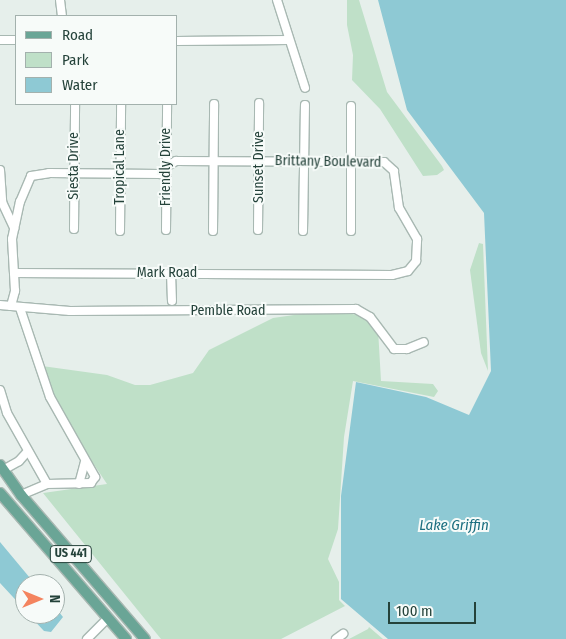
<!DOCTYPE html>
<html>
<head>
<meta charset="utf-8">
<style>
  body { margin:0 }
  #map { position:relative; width:566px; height:639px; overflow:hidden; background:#e6efeb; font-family:"Fira Sans Condensed",sans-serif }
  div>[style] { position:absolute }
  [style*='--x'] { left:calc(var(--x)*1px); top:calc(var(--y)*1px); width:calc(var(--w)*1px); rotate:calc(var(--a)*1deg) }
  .green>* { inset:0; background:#bfe0c8 }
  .water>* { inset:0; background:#8ec9d4 }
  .roads { filter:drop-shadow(1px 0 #a8b8b2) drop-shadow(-1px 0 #a8b8b2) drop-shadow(0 1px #a8b8b2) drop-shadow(0 -1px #a8b8b2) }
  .minor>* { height:8px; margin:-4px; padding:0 4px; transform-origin:4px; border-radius:4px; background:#fff }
  .major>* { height:10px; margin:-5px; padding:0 5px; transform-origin:5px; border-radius:5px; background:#6aa596 }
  span { translate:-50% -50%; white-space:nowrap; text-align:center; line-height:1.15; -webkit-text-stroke:4px #f7fbf9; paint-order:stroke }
  .shield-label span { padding:1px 4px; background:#f7fbf9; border:1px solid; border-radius:4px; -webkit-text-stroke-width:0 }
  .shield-label { font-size:12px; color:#24423a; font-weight:700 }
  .street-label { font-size:14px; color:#24423a }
  .water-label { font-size:15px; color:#1c6f80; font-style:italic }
  .legend { position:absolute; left:15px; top:15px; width:162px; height:90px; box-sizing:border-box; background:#f7fbf9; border:1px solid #a3b1ad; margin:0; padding:6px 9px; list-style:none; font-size:15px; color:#24423a }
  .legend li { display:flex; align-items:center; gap:10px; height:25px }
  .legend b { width:25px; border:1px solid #a3b1ad }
  .north { position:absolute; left:15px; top:574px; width:50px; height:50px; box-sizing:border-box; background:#f7fbf9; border:1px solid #a3b1ad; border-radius:50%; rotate:90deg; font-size:14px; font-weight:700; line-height:20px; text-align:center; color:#24423a }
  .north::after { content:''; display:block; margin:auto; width:18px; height:22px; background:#f4845f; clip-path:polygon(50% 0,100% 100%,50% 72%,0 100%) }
  .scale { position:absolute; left:388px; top:602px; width:88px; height:22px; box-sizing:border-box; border:2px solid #24423a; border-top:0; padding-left:6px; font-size:15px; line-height:18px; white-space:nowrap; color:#24423a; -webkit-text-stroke:4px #f7fbf9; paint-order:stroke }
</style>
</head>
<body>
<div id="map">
  <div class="green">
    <div style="clip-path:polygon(347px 0,359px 0,387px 92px,442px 166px,444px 170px,437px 175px,423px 176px,380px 109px,352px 80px,353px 55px,347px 25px)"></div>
    <div style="clip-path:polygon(479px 243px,483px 244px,488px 371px,481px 353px,470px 270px)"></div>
    <div style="clip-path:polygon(329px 310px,358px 315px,378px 329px,381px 381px,433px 384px,438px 391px,434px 397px,353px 381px,344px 437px,338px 529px,328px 559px,339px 582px,339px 600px,345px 606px,281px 639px,161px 639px,43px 493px,107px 484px,67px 424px,42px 366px,107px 375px,135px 385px,150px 385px,193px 373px,209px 350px,273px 318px)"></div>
    <div style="clip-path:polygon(369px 627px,383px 639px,349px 639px,368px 629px)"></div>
  </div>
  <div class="water">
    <div style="clip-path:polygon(378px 0,566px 0,566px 639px,388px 639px,341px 599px,341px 496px,356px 382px,426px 397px,469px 415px,491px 371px,484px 213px,407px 110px)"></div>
    <div style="clip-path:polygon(0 542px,35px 584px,25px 584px,25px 610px,0 583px)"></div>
    <div style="clip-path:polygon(55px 607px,63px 617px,51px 632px,44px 631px,28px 614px,55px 614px)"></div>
  </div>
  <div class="roads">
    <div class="minor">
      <div style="--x:60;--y:0;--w:16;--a:83"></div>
      <div style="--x:277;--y:0;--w:92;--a:72.3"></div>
      <div style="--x:0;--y:40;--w:16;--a:0"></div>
      <div style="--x:176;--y:41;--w:113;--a:-0.5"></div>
      <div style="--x:351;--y:106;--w:125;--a:90"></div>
      <div style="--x:0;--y:170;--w:32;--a:86"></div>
      <div style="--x:2;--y:202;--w:29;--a:65"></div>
      <div style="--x:74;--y:229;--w:125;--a:-89.5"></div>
      <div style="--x:166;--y:230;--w:125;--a:-89.5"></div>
      <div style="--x:258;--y:230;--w:127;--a:-89.5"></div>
      <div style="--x:120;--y:231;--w:127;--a:-89.5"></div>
      <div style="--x:213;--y:231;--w:127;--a:-89.5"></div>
      <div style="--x:303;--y:231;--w:126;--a:-89.1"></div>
      <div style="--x:14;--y:273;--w:378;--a:0.3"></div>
      <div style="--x:392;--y:275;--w:16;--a:-14"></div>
      <div style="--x:408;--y:271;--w:13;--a:-51"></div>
      <div style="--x:416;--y:261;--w:22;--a:-87"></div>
      <div style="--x:417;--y:239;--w:36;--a:-120"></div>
      <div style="--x:399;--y:208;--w:37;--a:-98"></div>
      <div style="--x:394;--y:171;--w:13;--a:-138"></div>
      <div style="--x:384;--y:162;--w:208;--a:-179.7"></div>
      <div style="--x:176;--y:161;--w:12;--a:149"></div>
      <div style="--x:171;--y:273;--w:28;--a:88"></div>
      <div style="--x:0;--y:305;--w:11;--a:5"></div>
      <div style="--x:11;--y:306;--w:16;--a:-75"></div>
      <div style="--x:15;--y:291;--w:52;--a:-93.3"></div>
      <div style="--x:12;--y:239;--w:38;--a:-78"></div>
      <div style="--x:20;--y:202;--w:28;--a:-67"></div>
      <div style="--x:31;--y:176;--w:18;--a:-9"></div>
      <div style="--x:49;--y:173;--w:111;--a:0.5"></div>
      <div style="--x:160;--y:174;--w:8;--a:-40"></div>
      <div style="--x:11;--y:306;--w:59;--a:4.8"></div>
      <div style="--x:70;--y:311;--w:286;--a:-0.4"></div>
      <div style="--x:356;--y:309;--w:16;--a:30"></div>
      <div style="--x:370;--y:317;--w:40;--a:53"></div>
      <div style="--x:394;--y:349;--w:13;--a:0"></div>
      <div style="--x:407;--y:349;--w:18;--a:-22"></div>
      <div style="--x:20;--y:308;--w:94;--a:71.4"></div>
      <div style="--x:50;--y:397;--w:92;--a:60.6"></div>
      <div style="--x:95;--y:477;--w:7;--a:124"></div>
      <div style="--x:91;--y:483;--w:44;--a:178.7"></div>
      <div style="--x:0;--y:390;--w:24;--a:73"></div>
      <div style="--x:7;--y:413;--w:81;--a:60.6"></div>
      <div style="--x:47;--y:484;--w:28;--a:157"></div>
      <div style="--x:3;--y:470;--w:18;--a:-29"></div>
      <div style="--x:19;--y:461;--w:13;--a:-48"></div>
      <div style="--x:79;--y:484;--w:23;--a:-75"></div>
      <div style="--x:87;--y:639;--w:30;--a:-45"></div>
      <div style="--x:336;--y:639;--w:9;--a:-36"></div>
    </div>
    <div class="major">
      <div style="--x:0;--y:465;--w:37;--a:55"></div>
      <div style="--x:21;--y:495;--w:190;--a:49.3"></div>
      <div style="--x:0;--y:493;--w:193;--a:49.2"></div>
    </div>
  </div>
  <div class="shield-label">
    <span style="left:71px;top:554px">US 441</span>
  </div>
  <div class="street-label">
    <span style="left:328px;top:162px;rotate:1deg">Brittany Boulevard</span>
    <span style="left:74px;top:166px;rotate:-90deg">Siesta Drive</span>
    <span style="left:120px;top:167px;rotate:-90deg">Tropical Lane</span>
    <span style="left:166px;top:167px;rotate:-90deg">Friendly Drive</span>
    <span style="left:259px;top:167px;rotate:-90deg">Sunset Drive</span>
    <span style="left:167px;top:273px">Mark Road</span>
    <span style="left:228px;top:311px">Pemble Road</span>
  </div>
  <div class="water-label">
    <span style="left:454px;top:526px">Lake Griffin</span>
  </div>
  <ul class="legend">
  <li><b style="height:6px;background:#6aa596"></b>Road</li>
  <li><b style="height:14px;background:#bfe0c8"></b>Park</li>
  <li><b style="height:14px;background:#8ec9d4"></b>Water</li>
  </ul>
  <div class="north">N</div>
  <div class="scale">100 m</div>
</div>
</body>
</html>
